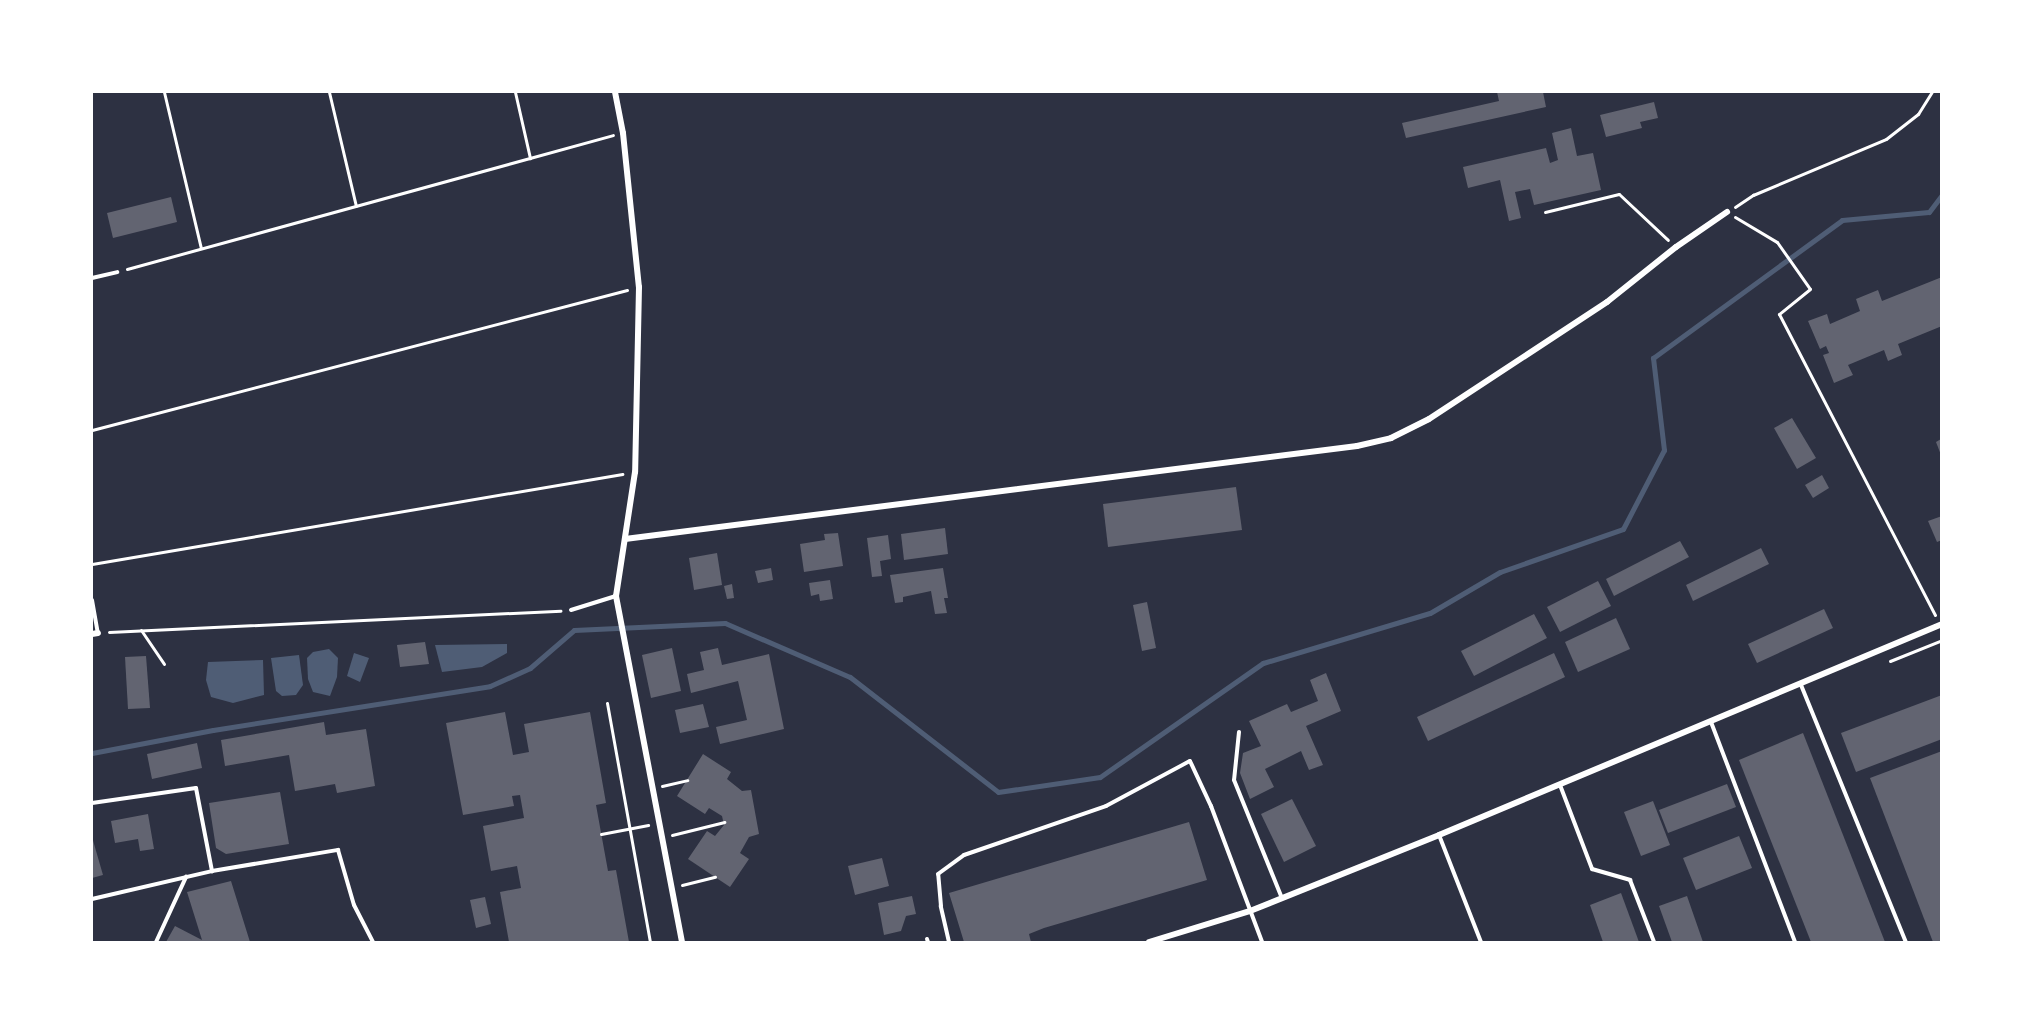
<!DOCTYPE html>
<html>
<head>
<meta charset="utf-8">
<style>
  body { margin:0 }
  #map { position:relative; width:2033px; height:1034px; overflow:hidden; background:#2d3142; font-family:"Exo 2",sans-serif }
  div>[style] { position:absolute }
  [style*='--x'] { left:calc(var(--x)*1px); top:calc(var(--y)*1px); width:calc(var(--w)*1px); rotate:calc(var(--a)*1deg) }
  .water>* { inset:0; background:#4f5d75 }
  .stream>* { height:5px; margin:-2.5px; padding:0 2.5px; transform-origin:2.5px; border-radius:2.5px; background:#4f5d75 }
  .building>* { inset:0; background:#626471 }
  .path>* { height:3px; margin:-1.5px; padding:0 1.5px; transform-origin:1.5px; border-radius:1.5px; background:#fff }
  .service>* { height:4px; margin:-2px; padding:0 2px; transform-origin:2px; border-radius:2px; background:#fff }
  .minor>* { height:6px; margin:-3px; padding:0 3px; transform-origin:3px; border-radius:3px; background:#fff }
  span { translate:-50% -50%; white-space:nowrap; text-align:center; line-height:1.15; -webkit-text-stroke:5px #fff; paint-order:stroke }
  .frame { position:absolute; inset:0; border:93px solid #fff; pointer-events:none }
</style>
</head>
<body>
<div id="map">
  <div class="water">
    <div style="clip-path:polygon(507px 644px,507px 653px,482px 667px,442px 672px,435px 645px)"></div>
    <div style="clip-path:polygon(329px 649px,338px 658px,337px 677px,330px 696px,313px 692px,308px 679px,307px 658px,313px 652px)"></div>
    <div style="clip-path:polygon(354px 653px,369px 658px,360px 682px,347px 676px)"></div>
    <div style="clip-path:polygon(299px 655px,303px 685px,296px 695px,282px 696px,276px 691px,271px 658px)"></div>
    <div style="clip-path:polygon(263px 660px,264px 695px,233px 703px,211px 697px,206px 680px,208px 662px)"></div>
  </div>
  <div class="stream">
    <div style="--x:92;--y:753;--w:123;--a:-10.8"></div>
    <div style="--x:213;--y:730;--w:280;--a:-9"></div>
    <div style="--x:490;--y:686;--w:44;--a:-24.2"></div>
    <div style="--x:530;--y:668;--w:58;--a:-40.8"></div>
    <div style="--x:574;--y:630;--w:151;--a:-2.7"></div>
    <div style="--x:725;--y:623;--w:136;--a:23.4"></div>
    <div style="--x:850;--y:677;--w:187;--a:37.8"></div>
    <div style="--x:998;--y:792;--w:103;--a:-8.4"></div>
    <div style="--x:1100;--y:777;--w:199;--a:-35"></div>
    <div style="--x:1263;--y:663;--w:174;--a:-16.7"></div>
    <div style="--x:1430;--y:613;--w:81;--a:-30.4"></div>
    <div style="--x:1500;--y:572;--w:130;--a:-19.3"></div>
    <div style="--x:1623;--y:529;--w:89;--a:-62.6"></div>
    <div style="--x:1664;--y:450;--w:93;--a:-96.8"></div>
    <div style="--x:1653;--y:358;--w:234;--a:-36.1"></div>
    <div style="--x:1842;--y:220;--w:87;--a:-5.3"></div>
    <div style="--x:1929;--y:212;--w:21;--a:-53"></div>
  </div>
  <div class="building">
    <div style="clip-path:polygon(1497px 92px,1543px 92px,1546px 107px,1406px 138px,1402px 123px,1499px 101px)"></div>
    <div style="clip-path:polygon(1654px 102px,1658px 118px,1640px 122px,1642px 128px,1606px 137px,1600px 115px)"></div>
    <div style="clip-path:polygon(1571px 128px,1577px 156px,1593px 153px,1601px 190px,1534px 205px,1530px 189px,1515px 192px,1521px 218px,1509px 221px,1500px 180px,1468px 188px,1463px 167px,1546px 148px,1550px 163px,1558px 160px,1552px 133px)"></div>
    <div style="clip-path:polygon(171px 197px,177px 222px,113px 238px,107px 213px)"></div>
    <div style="clip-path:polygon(1942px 277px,1942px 326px,1898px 344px,1902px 355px,1888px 361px,1884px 350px,1848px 365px,1853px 375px,1834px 383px,1823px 355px,1829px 353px,1826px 346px,1820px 349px,1808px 321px,1827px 314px,1830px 324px,1860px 311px,1856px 299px,1878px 290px,1882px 301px)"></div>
    <div style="clip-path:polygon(1792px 418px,1816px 458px,1797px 469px,1774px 428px)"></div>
    <div style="clip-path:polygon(1941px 439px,1941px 455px,1936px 442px)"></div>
    <div style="clip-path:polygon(1822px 475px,1829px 488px,1813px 498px,1805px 485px)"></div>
    <div style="clip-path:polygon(1236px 487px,1242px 530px,1108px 547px,1103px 504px)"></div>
    <div style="clip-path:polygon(1942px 516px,1942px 540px,1937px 542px,1928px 521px)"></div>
    <div style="clip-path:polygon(945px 528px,948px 554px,904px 560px,901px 534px)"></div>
    <div style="clip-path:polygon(838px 533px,843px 566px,804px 572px,800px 544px,825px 540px,824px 534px)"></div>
    <div style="clip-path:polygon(888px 535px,891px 559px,880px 561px,882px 576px,872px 577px,867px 538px)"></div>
    <div style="clip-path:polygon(1680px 541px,1689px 557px,1614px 596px,1606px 579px)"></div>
    <div style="clip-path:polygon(1761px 548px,1769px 564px,1693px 601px,1686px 585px)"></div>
    <div style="clip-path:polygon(717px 553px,722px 585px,694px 590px,689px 558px)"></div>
    <div style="clip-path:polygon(771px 568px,773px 580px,758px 583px,755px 571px)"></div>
    <div style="clip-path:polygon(943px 568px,948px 598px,944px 598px,947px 613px,935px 614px,931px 591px,903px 597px,903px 602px,895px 603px,890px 575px)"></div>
    <div style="clip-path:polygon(830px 580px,833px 599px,820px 601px,819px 594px,811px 596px,809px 583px)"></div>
    <div style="clip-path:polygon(1598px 581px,1611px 606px,1560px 632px,1547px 607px)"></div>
    <div style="clip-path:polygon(732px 584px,734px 598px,727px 599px,724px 586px)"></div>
    <div style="clip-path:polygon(1147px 602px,1156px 648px,1142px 651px,1133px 605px)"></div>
    <div style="clip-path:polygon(1824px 609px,1833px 628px,1757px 663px,1748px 644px)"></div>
    <div style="clip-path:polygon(1534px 614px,1547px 638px,1474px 676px,1461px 651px)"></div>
    <div style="clip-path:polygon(1616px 618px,1630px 649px,1578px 672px,1565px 642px)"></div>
    <div style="clip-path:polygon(425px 642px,429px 664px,400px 667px,397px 645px)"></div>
    <div style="clip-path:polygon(672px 648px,681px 691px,651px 698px,642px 655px)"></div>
    <div style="clip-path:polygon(718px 648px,722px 665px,769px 654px,784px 729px,720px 744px,716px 727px,747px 720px,738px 681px,691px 693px,687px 674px,704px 670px,700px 652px)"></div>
    <div style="clip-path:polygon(1554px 653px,1565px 677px,1428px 741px,1417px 717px)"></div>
    <div style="clip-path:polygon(146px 656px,150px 708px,128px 709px,125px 657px)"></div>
    <div style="clip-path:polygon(1326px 673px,1341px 711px,1306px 726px,1323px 765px,1309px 770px,1301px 751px,1265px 769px,1274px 787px,1250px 799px,1240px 773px,1243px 753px,1261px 746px,1249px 721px,1287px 704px,1291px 712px,1318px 701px,1310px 680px)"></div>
    <div style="clip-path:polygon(1942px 695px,1942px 739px,1856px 772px,1841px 733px)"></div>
    <div style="clip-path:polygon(703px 704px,709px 727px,680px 733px,675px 710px)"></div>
    <div style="clip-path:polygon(505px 712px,513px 755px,529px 752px,524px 724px,590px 712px,606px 803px,596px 805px,608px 871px,616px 870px,629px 942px,509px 942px,500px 892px,521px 888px,517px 866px,491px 871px,483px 826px,524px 818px,520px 795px,512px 796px,514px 806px,463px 815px,446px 723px)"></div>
    <div style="clip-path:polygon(324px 722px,326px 735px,366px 729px,375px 786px,337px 793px,335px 784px,295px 791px,289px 755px,225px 766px,221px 740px)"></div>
    <div style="clip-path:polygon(1803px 733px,1885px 942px,1811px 942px,1739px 760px)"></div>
    <div style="clip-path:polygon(197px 743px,202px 768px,152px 779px,147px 754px)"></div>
    <div style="clip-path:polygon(1942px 751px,1942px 942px,1933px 942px,1870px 778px)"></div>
    <div style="clip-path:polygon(703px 754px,731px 772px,727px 779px,742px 791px,751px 790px,759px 834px,749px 837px,740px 853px,749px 859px,730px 887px,688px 859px,707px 831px,715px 836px,724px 825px,722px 816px,709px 808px,705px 814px,677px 796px)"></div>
    <div style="clip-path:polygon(1727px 784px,1736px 807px,1668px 833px,1659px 810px)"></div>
    <div style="clip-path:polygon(280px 792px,289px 844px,226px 854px,216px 848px,209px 803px)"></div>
    <div style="clip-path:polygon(1292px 799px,1316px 846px,1284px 862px,1261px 814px)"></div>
    <div style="clip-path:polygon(1653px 801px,1670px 845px,1641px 856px,1624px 812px)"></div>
    <div style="clip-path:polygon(148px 814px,154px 849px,140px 851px,138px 839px,115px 843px,111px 821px)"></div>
    <div style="clip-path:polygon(1189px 822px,1207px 880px,1044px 928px,1029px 934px,1031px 942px,964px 942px,949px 893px)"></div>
    <div style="clip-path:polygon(1739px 836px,1752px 868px,1696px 890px,1683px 858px)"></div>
    <div style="clip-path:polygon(92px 837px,103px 875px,92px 878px)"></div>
    <div style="clip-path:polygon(882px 858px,889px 886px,855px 895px,848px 866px)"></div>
    <div style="clip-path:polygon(231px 881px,250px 942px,166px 942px,175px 926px,202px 940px,187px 892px)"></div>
    <div style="clip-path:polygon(1621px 893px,1639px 942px,1603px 942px,1590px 905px)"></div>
    <div style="clip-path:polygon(912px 896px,916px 914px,906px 916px,901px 931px,884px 935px,878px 903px)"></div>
    <div style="clip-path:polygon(1687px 896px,1703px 942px,1672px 942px,1659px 906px)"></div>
    <div style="clip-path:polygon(485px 897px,491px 924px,476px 928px,470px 900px)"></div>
  </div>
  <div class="path">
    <div style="--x:164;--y:92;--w:160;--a:76.7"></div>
    <div style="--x:329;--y:92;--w:117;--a:76.7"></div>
    <div style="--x:515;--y:92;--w:68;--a:77.2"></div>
    <div style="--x:1735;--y:207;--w:22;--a:-34"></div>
    <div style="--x:1753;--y:195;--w:144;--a:-22.8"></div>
    <div style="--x:1886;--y:139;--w:41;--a:-38"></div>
    <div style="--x:1918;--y:114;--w:26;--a:-58"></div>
    <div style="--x:1545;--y:212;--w:76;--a:-13.7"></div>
    <div style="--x:1619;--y:194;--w:67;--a:43.2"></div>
    <div style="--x:1735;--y:217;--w:49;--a:30.8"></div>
    <div style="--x:1777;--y:242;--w:57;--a:54.9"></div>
    <div style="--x:1810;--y:289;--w:40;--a:141"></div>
    <div style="--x:1779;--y:314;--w:339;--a:62.6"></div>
    <div style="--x:127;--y:269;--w:504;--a:-15.41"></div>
    <div style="--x:92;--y:430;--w:553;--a:-14.66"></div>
    <div style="--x:92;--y:564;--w:538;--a:-9.64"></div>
    <div style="--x:141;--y:630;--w:41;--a:55.9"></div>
    <div style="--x:109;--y:632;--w:452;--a:-2.7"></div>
    <div style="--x:1890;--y:661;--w:56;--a:-22"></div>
    <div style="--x:607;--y:703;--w:243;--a:79.8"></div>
    <div style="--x:662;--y:786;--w:26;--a:-13"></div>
    <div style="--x:601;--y:834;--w:48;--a:-10.8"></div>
    <div style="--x:672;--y:835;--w:54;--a:-14"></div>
    <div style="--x:682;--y:885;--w:34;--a:-14"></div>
  </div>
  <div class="service">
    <div style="--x:92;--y:278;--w:26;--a:-13"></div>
    <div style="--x:92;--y:600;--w:34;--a:80"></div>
    <div style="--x:571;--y:610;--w:47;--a:-17.3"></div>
    <div style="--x:1801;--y:685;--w:278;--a:67.8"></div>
    <div style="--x:1711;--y:722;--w:235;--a:69.1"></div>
    <div style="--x:1239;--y:732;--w:48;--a:95.9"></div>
    <div style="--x:1234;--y:780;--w:127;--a:67.9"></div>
    <div style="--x:1560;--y:785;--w:90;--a:69.1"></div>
    <div style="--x:1592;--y:869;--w:40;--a:16"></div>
    <div style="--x:1630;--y:880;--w:66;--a:68.8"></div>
    <div style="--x:92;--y:803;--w:105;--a:-8.2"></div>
    <div style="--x:196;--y:788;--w:85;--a:79.1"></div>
    <div style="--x:212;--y:871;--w:128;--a:-9.5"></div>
    <div style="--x:338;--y:850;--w:57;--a:73.8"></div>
    <div style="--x:354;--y:905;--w:42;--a:62.8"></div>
    <div style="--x:1439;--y:835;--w:115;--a:68.6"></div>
    <div style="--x:92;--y:899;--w:123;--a:-13.1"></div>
    <div style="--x:927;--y:939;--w:3;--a:72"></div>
    <div style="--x:156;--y:942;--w:72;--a:-65.2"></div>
    <div style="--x:949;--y:942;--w:37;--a:-103"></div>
    <div style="--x:941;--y:906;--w:32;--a:-95"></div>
    <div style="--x:938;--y:874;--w:32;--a:-36"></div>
    <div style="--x:964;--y:855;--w:150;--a:-19"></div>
    <div style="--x:1106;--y:806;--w:95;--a:-28.2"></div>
    <div style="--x:1190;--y:761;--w:50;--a:65"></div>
    <div style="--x:1211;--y:806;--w:145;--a:69.4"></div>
  </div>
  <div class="minor">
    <div style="--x:615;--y:92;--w:42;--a:79"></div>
    <div style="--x:623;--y:133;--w:155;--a:84.1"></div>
    <div style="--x:639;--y:287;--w:185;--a:91.2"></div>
    <div style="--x:635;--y:472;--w:125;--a:98.7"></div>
    <div style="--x:616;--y:596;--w:352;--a:79.2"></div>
    <div style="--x:625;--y:539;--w:738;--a:-7.24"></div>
    <div style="--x:1357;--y:446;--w:35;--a:-13"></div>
    <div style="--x:1391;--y:438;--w:42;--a:-26.6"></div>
    <div style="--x:1429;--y:419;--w:213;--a:-33.3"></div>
    <div style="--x:1607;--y:302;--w:88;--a:-38.6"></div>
    <div style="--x:1676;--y:247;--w:62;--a:-34.5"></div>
    <div style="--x:92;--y:634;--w:6;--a:-9"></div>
    <div style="--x:1149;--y:942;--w:106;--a:-17.1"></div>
    <div style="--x:1250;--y:911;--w:204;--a:-21.9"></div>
    <div style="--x:1439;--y:835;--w:545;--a:-22.76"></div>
  </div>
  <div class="frame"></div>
</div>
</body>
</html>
